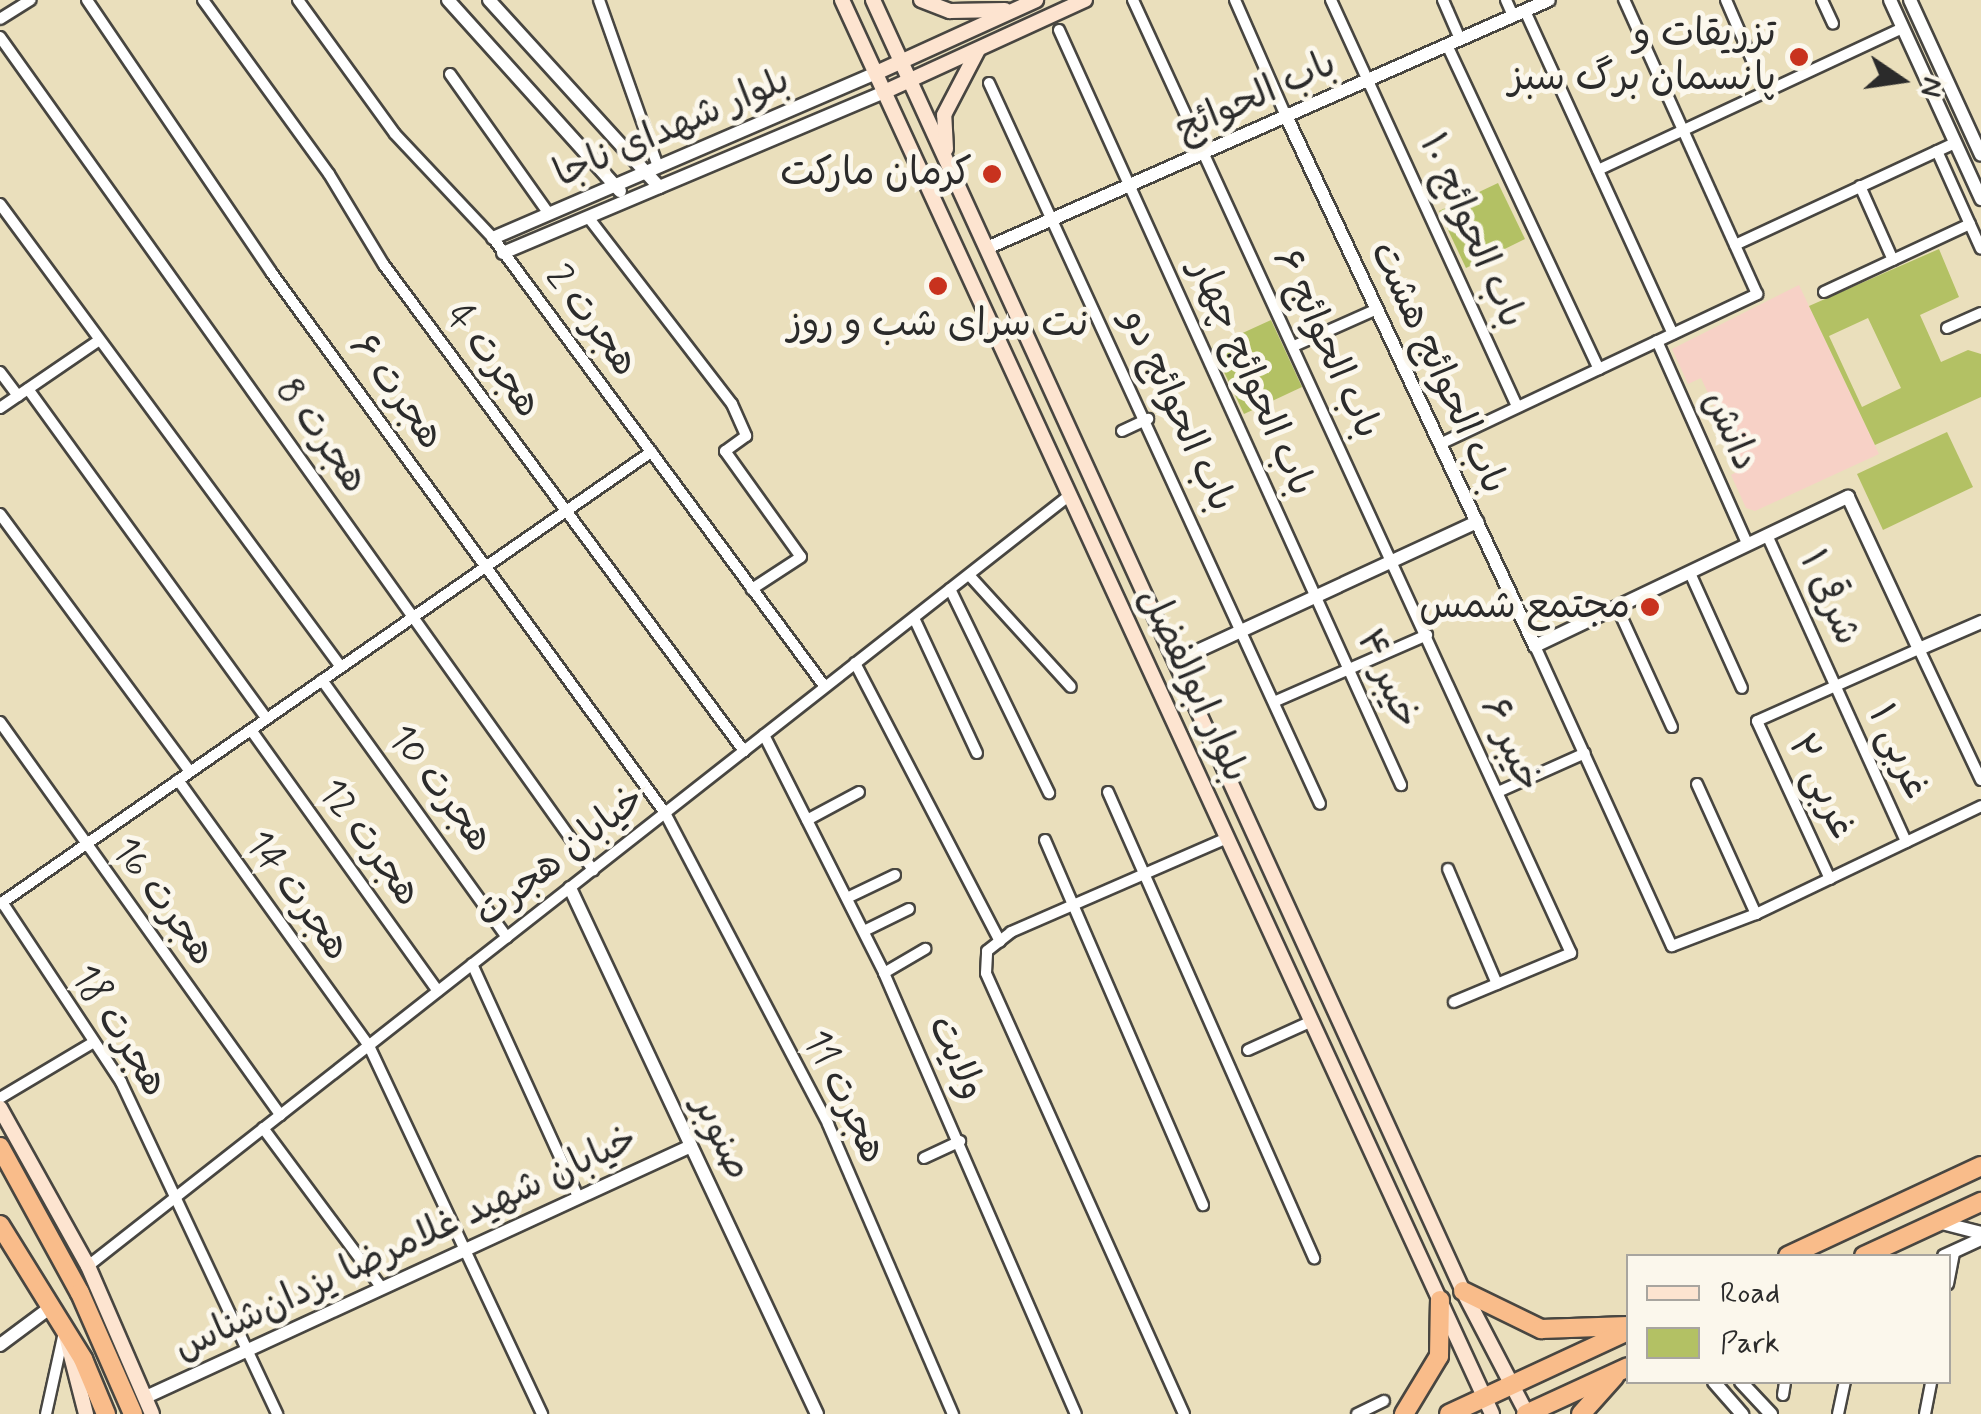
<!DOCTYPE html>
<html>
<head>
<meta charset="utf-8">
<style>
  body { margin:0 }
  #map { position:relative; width:1981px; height:1414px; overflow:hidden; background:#eadfbc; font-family:Mynerve,"Playpen Sans Arabic",sans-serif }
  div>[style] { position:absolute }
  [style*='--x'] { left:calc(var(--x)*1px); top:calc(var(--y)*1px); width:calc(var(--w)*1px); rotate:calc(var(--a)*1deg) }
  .built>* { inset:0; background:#f7d1c6 }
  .green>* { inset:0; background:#b3c164 }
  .roads { filter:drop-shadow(2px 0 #484641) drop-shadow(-2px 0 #484641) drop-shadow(0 2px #484641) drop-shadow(0 -2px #484641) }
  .minor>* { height:10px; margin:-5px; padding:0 5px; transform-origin:5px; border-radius:5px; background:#fff }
  .tertiary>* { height:12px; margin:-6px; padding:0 6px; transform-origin:6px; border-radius:6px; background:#fff }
  .secondary>* { height:14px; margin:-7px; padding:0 7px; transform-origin:7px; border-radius:7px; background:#fde4d0 }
  .trunk>* { height:18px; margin:-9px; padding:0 9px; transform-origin:9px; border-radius:9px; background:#f9bc8a }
  .dots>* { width:28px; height:28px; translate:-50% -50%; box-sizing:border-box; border:5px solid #fbf7ec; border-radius:50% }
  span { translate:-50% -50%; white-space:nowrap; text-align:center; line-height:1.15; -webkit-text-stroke:10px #fbf7ec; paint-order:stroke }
  .poi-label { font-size:38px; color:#2b2b2b }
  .right { translate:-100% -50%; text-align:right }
  .street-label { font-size:38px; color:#2b2b2b }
  .legend { position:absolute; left:1626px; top:1254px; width:325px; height:130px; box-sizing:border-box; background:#fbf7ec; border:2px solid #a8a59f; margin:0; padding:12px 18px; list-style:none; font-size:30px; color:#2b2b2b }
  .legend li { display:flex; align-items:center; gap:20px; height:50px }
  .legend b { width:50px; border:2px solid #a8a59f }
  .north { position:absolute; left:1851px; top:30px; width:100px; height:100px; -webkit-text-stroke:8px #fbf7ec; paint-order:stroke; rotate:103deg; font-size:28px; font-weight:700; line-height:40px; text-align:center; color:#2b2b2b }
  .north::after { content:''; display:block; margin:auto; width:35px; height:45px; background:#2b2b2b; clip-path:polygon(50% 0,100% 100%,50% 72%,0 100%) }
</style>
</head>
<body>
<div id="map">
  <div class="built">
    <div style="clip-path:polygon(1799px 285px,1879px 454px,1755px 511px,1746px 508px,1731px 475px,1743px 468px,1701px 378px,1688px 384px,1672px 349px)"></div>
  </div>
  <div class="green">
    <div style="clip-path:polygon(1498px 183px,1525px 239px,1466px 268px,1439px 211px)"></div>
    <div style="clip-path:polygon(evenodd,1939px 249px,1959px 297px,1920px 315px,1941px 362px,1968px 350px,1981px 354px,1981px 397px,1875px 445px,1809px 306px,1939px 249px,1868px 318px,1901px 388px,1862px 407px,1829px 336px,1868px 318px)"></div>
    <div style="clip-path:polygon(1271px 320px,1302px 387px,1244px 414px,1212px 347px)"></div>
    <div style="clip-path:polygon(1947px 432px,1973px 487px,1883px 530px,1857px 474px)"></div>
  </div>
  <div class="roads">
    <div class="minor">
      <div style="--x:87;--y:0;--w:328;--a:55.9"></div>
      <div style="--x:271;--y:272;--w:669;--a:53.93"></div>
      <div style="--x:665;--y:813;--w:351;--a:62.3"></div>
      <div style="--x:828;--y:1124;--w:316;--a:66.7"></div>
      <div style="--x:203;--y:0;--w:215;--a:54.1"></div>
      <div style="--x:329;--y:174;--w:106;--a:58.9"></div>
      <div style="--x:384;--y:265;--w:605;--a:53.47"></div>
      <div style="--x:298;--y:0;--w:165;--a:54.1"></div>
      <div style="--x:395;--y:134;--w:143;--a:46.7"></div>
      <div style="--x:493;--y:238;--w:558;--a:53.52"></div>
      <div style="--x:599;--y:0;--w:177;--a:70.5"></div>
      <div style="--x:1133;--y:0;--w:1049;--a:65.32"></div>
      <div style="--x:1571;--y:953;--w:127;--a:157.3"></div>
      <div style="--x:1235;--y:0;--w:127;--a:66.3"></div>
      <div style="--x:1331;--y:0;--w:447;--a:65.4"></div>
      <div style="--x:1443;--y:0;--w:43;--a:66.4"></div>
      <div style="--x:1506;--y:0;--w:17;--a:66"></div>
      <div style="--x:1726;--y:0;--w:65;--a:66.6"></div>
      <div style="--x:1822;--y:0;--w:26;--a:65"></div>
      <div style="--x:1525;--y:11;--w:355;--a:65.4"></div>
      <div style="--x:0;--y:19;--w:36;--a:-32"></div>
      <div style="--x:1059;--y:30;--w:829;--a:65.63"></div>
      <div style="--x:0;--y:37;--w:1023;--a:54.55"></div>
      <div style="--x:1447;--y:45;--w:358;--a:64.9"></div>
      <div style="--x:450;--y:74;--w:171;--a:54.7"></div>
      <div style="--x:989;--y:83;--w:793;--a:65.34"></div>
      <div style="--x:1937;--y:151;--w:107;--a:65.8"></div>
      <div style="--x:1598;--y:170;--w:336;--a:-25"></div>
      <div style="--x:1860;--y:186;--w:81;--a:66"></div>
      <div style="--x:0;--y:204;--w:575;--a:53.63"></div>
      <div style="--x:588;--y:217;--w:236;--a:52.4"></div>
      <div style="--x:732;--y:404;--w:35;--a:66"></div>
      <div style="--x:746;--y:436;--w:26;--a:144"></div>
      <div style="--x:725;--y:451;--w:130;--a:54.4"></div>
      <div style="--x:801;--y:557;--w:59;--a:146.9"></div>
      <div style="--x:1735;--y:245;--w:242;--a:-24.9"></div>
      <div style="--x:1824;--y:292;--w:161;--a:-25"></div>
      <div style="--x:1947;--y:328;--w:37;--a:-24"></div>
      <div style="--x:1657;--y:341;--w:223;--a:66"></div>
      <div style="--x:1294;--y:346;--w:91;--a:-24"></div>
      <div style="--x:0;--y:372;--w:30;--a:53"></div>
      <div style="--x:28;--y:389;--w:407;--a:54.1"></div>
      <div style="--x:0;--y:408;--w:119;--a:-34.4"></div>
      <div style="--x:1122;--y:431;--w:29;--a:-25"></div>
      <div style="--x:1440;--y:444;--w:351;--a:-25.3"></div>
      <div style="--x:1757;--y:294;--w:323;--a:-114.3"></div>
      <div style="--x:0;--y:514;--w:320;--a:53.6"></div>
      <div style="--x:1767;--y:535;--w:337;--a:65.6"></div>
      <div style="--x:1690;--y:573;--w:126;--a:65.7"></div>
      <div style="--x:969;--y:575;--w:151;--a:47.7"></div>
      <div style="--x:950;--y:589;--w:227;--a:64.1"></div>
      <div style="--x:1617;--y:607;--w:132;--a:65.4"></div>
      <div style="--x:914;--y:618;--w:149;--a:65"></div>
      <div style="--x:1535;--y:646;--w:330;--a:65.5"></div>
      <div style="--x:1672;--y:946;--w:90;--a:-20.9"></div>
      <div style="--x:1756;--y:914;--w:250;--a:-25.6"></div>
      <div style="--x:855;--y:663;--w:314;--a:62.5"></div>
      <div style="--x:322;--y:680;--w:317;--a:54.3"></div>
      <div style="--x:1276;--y:701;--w:165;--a:-23.6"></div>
      <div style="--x:0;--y:722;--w:483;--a:54.5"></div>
      <div style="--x:251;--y:730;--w:321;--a:54.4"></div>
      <div style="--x:764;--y:735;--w:267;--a:63.2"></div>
      <div style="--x:884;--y:973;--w:481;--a:66.5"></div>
      <div style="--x:178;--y:780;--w:327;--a:54.3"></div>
      <div style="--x:369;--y:1046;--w:407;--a:64.8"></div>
      <div style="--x:1697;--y:784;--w:143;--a:65.6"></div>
      <div style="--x:1108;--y:792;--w:510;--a:66.15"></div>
      <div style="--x:1498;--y:792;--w:95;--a:-24.1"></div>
      <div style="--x:807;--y:820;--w:59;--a:-28.3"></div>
      <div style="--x:1045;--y:840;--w:398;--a:66.6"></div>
      <div style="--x:1448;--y:869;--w:125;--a:66.9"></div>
      <div style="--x:1830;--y:879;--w:174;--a:-114.8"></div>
      <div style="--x:1757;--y:721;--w:177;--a:-24"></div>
      <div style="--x:1919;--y:649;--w:145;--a:64.7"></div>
      <div style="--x:849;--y:897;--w:51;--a:-25.6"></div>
      <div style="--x:2;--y:902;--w:216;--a:56.5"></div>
      <div style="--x:121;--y:1082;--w:367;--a:64.8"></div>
      <div style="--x:0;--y:904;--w:793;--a:-34.77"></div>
      <div style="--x:864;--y:931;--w:50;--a:-26.1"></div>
      <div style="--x:472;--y:964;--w:256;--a:65.5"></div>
      <div style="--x:884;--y:973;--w:48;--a:-30.3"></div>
      <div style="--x:1248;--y:1050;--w:70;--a:-24.4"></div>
      <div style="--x:0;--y:1098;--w:109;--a:-30.8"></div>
      <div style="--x:263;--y:1128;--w:198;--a:53.4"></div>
      <div style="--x:924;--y:1158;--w:40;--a:-25"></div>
      <div style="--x:88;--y:1266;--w:1249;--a:-38.14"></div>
      <div style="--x:1948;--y:1284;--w:33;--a:-79"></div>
      <div style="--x:1783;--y:1395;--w:13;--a:-81"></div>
      <div style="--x:46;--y:1414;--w:84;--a:-77.6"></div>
      <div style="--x:1184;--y:1414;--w:483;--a:-114.2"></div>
      <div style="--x:986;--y:973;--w:22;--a:-87"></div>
      <div style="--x:987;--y:951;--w:31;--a:-38"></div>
      <div style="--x:1011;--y:932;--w:236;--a:-23.5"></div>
      <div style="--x:1357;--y:1414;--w:30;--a:-26"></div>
      <div style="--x:1838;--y:1414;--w:33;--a:-78"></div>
      <div style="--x:1925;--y:1414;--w:33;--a:-79"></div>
    </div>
    <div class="tertiary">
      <div style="--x:448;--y:0;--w:257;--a:48"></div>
      <div style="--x:489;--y:0;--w:253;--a:47.7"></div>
      <div style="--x:1890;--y:0;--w:219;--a:65.4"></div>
      <div style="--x:1910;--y:0;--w:170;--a:65.4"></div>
      <div style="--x:1286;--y:116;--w:586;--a:64.84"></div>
      <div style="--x:1535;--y:646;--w:347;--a:-25.5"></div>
      <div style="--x:1848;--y:497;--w:168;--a:65"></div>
      <div style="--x:1919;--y:649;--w:68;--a:-23.5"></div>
      <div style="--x:493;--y:238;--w:417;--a:-23.3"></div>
      <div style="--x:987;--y:248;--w:614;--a:-23.81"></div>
      <div style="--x:503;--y:253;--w:414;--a:-22.9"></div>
      <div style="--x:1176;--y:661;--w:332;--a:-24.8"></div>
      <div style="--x:570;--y:888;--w:581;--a:64.85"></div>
      <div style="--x:1938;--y:1222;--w:44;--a:14.3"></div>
      <div style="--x:1944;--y:1256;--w:41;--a:-24.7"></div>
      <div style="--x:0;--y:1345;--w:64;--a:-36.7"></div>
      <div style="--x:1714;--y:1382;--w:43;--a:48.8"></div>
      <div style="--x:1741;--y:1382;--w:44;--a:46.8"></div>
      <div style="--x:146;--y:1397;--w:600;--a:-24.73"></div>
    </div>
    <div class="secondary">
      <div style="--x:842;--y:0;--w:1556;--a:65.31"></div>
      <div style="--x:873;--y:0;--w:1419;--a:65.44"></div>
      <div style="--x:1463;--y:1291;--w:139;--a:62.5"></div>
      <div style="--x:921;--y:0;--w:31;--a:21"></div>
      <div style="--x:950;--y:11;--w:55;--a:-1"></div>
      <div style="--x:876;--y:73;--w:176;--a:-24.5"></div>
      <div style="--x:884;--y:92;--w:221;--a:-24.6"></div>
      <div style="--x:946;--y:149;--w:34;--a:-93"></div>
      <div style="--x:944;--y:115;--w:73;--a:-62.4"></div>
      <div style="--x:0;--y:1108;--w:181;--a:60.9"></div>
      <div style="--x:88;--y:1266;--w:161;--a:66.6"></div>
      <div style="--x:66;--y:1336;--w:81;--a:75.6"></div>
    </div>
    <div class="trunk">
      <div style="--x:0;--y:1147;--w:166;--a:61.3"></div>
      <div style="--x:80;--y:1293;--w:132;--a:66.3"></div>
      <div style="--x:0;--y:1225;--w:158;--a:58.2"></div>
      <div style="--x:83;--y:1359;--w:60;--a:67.3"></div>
      <div style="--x:1788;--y:1256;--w:213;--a:-25"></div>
      <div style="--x:1864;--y:1256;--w:129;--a:-24.8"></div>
      <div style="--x:1463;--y:1291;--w:87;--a:26"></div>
      <div style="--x:1541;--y:1329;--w:87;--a:-2"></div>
      <div style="--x:1404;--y:1414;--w:68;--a:-58.9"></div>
      <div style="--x:1439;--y:1356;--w:56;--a:-89"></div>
      <div style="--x:1449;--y:1414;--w:197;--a:-24.9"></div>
      <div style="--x:1526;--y:1414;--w:112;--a:-24.7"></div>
      <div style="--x:1581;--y:1414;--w:50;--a:-48.3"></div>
    </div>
  </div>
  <div class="dots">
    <div style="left:1799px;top:57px;background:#c8321e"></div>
    <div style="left:992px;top:174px;background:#c8321e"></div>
    <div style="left:938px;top:286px;background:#c8321e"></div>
    <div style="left:1650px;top:607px;background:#c8321e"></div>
  </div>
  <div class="poi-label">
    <span class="right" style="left:1776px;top:57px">تزریقات و<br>پانسمان برگ سبز</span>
    <span class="right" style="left:972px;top:174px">کرمان مارکت</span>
    <span style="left:938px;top:325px">نت سرای شب و روز</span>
    <span class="right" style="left:1630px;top:607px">مجتمع شمس</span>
  </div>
  <div class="street-label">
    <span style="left:1256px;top:97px;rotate:-24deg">باب الحوائج</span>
    <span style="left:672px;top:128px;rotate:-23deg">بلوار شهدای ناجا</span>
    <span style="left:1471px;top:231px;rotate:66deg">باب الحوائج ۱۰</span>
    <span style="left:591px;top:321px;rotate:53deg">هجرت 2</span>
    <span style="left:1326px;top:344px;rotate:65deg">باب الحوائج ۶</span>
    <span style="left:493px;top:361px;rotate:53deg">هجرت 4</span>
    <span style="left:1438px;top:368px;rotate:65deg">باب الحوائج هشت</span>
    <span style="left:1251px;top:378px;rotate:66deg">باب الحوائج چهار</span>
    <span style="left:396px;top:392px;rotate:54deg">هجرت ۶</span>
    <span style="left:1177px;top:411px;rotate:65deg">باب الحوائج دو</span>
    <span style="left:1730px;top:431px;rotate:66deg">دانش</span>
    <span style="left:321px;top:436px;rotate:55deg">هجرت 8</span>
    <span style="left:1829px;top:598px;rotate:66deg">۱ شرقی</span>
    <span style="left:1387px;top:679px;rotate:66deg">خیبر ۴</span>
    <span style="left:1193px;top:685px;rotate:65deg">بلوار ابوالفضل</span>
    <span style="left:1510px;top:745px;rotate:66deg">خیبر ۶</span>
    <span style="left:1898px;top:752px;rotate:66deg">۱ غربی</span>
    <span style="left:1821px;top:787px;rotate:65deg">۲ غربی</span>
    <span style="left:440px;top:789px;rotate:53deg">هجرت 10</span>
    <span style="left:369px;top:843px;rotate:54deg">هجرت 12</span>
    <span style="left:560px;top:857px;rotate:-38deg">خیابان هجرت</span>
    <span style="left:297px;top:896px;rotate:54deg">هجرت 14</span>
    <span style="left:163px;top:902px;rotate:54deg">هجرت 16</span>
    <span style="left:119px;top:1031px;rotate:58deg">هجرت 18</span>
    <span style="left:956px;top:1058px;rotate:66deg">ولایت</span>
    <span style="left:844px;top:1097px;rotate:64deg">هجرت 11</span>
    <span style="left:721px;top:1138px;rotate:65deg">صنوبر</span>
    <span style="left:406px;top:1244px;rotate:-25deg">خیابان شهید غلامرضا یزدان‌شناس</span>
  </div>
  <ul class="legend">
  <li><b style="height:12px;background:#fde4d0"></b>Road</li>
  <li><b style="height:28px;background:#b3c164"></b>Park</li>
  </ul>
  <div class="north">N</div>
</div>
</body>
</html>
